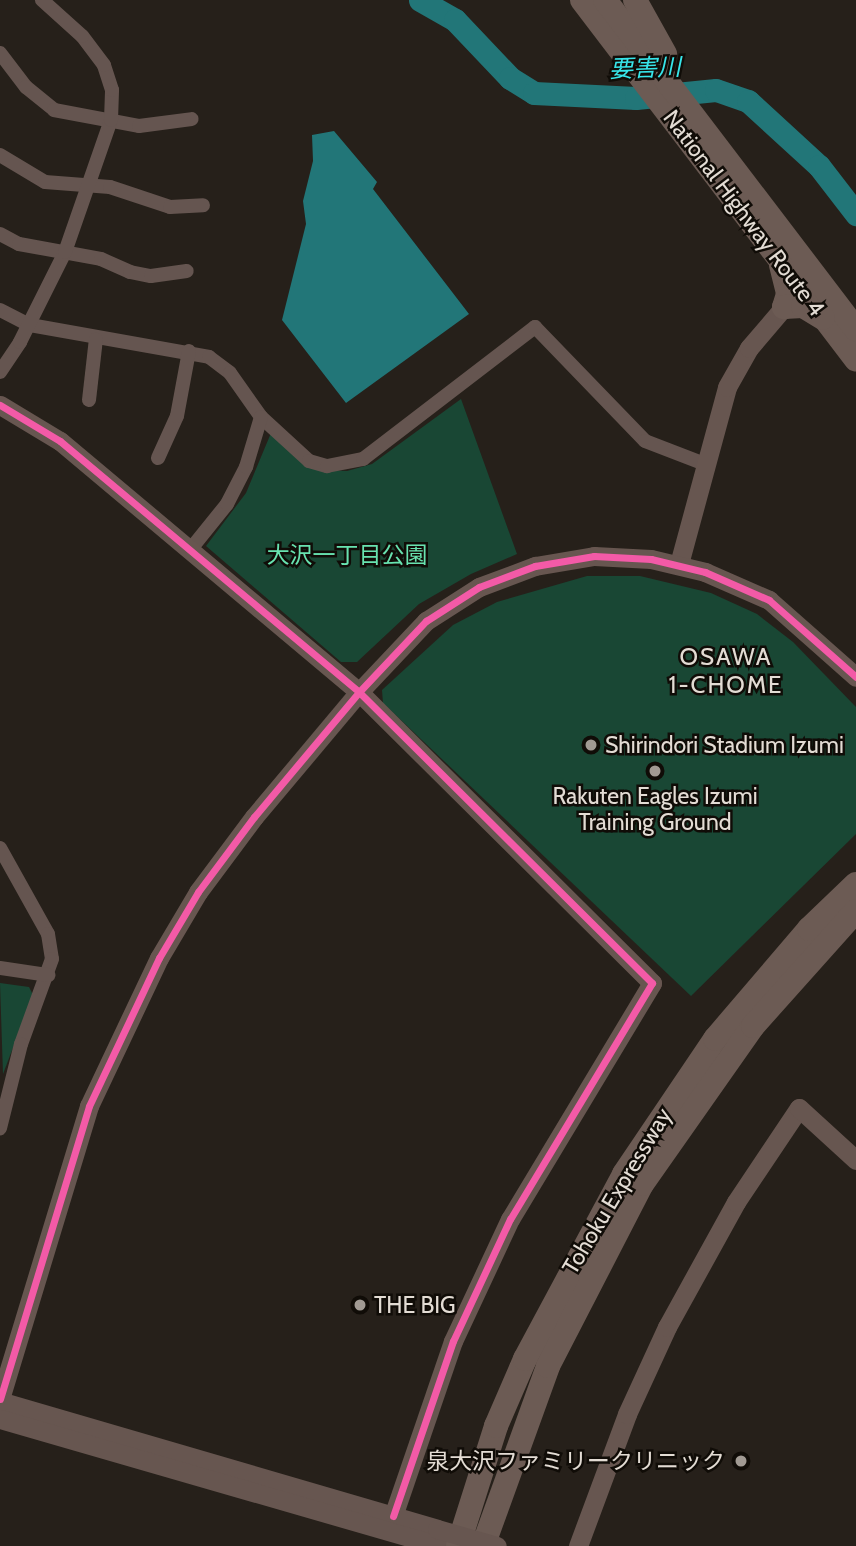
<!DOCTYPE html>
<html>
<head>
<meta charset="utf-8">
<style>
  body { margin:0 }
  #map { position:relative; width:856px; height:1546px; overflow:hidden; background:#26201a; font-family:Cabin,"Noto Sans JP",sans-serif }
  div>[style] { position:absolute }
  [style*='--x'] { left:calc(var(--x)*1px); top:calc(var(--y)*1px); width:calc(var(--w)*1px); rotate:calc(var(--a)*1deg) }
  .green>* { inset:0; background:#194734 }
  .water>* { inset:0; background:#227678 }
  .river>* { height:23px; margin:-11.5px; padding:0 11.5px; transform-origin:11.5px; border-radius:11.5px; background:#227678 }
  .street>* { height:14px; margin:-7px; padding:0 7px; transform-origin:7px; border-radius:7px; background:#655550 }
  .secondary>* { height:19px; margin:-9.5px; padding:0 9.5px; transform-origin:9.5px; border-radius:9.5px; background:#675650 }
  .highway>* { height:24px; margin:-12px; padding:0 12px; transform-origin:12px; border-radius:12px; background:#6c5b54 }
  .secondary-bridge>* { height:19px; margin:-9.5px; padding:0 9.5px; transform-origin:9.5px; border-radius:9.5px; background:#675650 }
  .cycleway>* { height:7px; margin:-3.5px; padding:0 3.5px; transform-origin:3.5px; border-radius:3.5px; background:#f35aa7 }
  .dots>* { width:19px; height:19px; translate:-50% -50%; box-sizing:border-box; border:4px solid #100c07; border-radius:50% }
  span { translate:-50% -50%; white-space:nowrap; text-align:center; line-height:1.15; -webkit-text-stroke:5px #100c07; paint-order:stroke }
  .street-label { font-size:23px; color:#e3dcd4 }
  .park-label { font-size:23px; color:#68e3b0 }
  .poi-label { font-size:23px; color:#e3dcd4 }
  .left { translate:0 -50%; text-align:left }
  .right { translate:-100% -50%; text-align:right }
  .water-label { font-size:24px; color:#37e5ea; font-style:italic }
  .neighbourhood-label { font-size:24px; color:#e3dcd4; letter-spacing:2px }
</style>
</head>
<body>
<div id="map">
  <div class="green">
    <div style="clip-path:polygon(461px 399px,517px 554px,471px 574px,419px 604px,357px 662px,341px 662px,206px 546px,246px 493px,271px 433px,324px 470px,347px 471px,372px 464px)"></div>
    <div style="clip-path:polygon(587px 576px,640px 576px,711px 593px,757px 614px,793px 642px,856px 707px,856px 834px,691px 996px,383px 703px,382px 690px,453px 625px,497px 602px)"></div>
    <div style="clip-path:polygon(0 983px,29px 987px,33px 995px,3px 1074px)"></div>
  </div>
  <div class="water">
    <div style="clip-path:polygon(334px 131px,377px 182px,373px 189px,469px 314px,346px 403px,282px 320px,306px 224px,303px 201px,313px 161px,312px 135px)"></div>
  </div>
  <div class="river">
    <div style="--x:420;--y:0;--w:40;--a:29.7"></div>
    <div style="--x:455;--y:20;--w:80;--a:46.5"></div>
    <div style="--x:510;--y:78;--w:28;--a:32"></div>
    <div style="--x:534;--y:93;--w:102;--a:2.8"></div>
    <div style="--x:636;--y:98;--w:80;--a:-5.7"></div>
    <div style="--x:716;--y:90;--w:34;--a:19"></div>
    <div style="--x:748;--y:101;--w:96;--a:42.5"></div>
    <div style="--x:819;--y:166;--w:61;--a:52.4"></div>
  </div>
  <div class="street">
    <div style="--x:0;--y:53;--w:43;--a:52.6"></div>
    <div style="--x:26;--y:87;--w:36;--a:39"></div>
    <div style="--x:54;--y:110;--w:86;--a:10.7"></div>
    <div style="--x:139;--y:126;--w:53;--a:-7.5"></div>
    <div style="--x:0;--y:155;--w:52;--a:31"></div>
    <div style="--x:45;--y:182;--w:65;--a:4.4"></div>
    <div style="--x:110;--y:187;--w:63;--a:18.4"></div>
    <div style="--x:170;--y:207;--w:33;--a:-3"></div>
    <div style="--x:0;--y:234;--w:21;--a:28"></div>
    <div style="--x:19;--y:244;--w:83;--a:10.4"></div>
    <div style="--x:101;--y:259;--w:32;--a:24"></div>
    <div style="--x:130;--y:272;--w:21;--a:11"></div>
    <div style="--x:151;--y:276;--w:36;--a:-8"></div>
    <div style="--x:0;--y:310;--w:34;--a:27"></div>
    <div style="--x:30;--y:325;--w:182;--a:10.1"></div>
    <div style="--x:209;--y:357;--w:26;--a:37"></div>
    <div style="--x:230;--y:373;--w:54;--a:54.8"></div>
    <div style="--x:261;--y:417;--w:65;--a:42.5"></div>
    <div style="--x:309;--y:461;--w:19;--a:16"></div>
    <div style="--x:327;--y:466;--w:37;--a:-11"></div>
    <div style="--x:363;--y:459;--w:217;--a:-37.5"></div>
    <div style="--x:535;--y:327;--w:158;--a:46"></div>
    <div style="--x:645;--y:441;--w:64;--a:21"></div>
    <div style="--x:0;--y:372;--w:36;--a:-56"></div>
    <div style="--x:20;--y:342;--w:101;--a:-63.4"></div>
    <div style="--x:65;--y:252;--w:140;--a:-70.8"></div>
    <div style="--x:111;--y:120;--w:30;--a:-88"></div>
    <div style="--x:112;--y:90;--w:26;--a:-108"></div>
    <div style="--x:104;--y:65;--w:36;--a:-127"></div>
    <div style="--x:82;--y:36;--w:54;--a:-138"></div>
    <div style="--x:89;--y:400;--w:61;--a:-83.5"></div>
    <div style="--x:158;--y:458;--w:46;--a:-65.7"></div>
    <div style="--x:177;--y:416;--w:66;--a:-79.5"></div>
    <div style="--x:190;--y:550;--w:59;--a:-51.2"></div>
    <div style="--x:227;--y:504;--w:42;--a:-62.8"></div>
    <div style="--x:246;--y:467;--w:52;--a:-73.3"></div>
    <div style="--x:0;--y:848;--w:98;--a:60.8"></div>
    <div style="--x:48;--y:934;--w:25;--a:81"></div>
    <div style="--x:52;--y:959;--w:90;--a:110"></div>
    <div style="--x:21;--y:1044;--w:87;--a:104"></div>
    <div style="--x:0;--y:968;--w:49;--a:8.3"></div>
  </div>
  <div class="secondary">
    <div style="--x:0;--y:405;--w:70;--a:31"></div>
    <div style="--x:60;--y:441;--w:390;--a:40"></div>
    <div style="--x:359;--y:692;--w:413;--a:44.8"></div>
    <div style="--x:652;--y:983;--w:275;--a:121"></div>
    <div style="--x:510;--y:1219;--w:135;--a:115"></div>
    <div style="--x:453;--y:1341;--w:185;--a:108.9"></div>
    <div style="--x:679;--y:564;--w:183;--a:-74.8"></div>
    <div style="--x:727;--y:387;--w:45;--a:-60.6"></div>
    <div style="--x:749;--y:348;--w:54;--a:-49.5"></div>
    <div style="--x:0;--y:1399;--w:306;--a:-73.1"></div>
    <div style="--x:89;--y:1106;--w:164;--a:-64.7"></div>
    <div style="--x:159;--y:958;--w:77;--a:-59.4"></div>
    <div style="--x:198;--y:892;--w:94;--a:-53.3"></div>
    <div style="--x:254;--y:817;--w:163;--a:-50"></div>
    <div style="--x:359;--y:692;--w:98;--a:-46.7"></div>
    <div style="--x:426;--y:621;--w:63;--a:-32.7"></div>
    <div style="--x:479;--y:587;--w:60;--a:-20.6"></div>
    <div style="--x:535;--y:566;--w:60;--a:-9.6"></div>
    <div style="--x:594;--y:556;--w:57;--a:3"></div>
    <div style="--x:651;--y:559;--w:56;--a:13.5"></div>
    <div style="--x:705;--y:572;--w:70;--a:23.6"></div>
    <div style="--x:769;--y:600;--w:116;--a:41.5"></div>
    <div style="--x:0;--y:1401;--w:455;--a:16.3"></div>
    <div style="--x:0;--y:1419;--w:457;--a:16.1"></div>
    <div style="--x:578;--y:1546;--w:141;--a:-69.6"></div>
    <div style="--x:627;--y:1414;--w:96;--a:-65.3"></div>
    <div style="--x:667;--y:1327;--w:143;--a:-61.1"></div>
    <div style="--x:736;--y:1202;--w:113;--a:-56.2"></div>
    <div style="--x:799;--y:1108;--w:77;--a:42.4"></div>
  </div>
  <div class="highway">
    <div style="--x:582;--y:0;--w:452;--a:52.7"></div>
    <div style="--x:605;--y:0;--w:414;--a:52.7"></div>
    <div style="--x:635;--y:0;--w:62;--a:60.9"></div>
    <div style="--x:781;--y:265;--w:30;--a:76"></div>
    <div style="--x:788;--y:294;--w:14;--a:107"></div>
    <div style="--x:784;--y:307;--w:19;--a:-3"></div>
    <div style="--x:803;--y:306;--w:23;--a:31"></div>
    <div style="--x:458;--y:1546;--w:126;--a:-72.4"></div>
    <div style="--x:496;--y:1426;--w:73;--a:-66.6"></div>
    <div style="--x:525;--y:1359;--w:210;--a:-61.8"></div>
    <div style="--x:624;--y:1174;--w:163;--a:-56"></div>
    <div style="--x:715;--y:1039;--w:145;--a:-49.5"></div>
    <div style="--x:809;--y:929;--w:65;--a:-43.8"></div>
    <div style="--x:483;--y:1546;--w:191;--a:-70.1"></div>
    <div style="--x:548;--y:1366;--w:205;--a:-62.7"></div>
    <div style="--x:642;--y:1184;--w:193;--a:-54.9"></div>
    <div style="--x:753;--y:1026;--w:154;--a:-48.2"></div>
  </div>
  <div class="secondary-bridge">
    <div style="--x:437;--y:1529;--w:62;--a:15.8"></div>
  </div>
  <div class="cycleway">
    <div style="--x:0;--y:405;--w:70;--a:31"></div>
    <div style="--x:60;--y:441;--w:390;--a:40"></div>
    <div style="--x:359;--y:692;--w:413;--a:44.8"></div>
    <div style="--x:652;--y:983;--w:275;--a:121"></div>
    <div style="--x:510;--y:1219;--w:135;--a:115"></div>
    <div style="--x:453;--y:1341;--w:185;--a:108.9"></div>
    <div style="--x:0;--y:1399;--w:306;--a:-73.1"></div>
    <div style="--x:89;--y:1106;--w:164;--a:-64.7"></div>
    <div style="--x:159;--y:958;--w:77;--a:-59.4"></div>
    <div style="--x:198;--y:892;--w:94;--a:-53.3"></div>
    <div style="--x:254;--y:817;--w:163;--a:-50"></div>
    <div style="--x:359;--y:692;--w:98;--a:-46.7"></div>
    <div style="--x:426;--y:621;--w:63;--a:-32.7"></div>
    <div style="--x:479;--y:587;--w:60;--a:-20.6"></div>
    <div style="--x:535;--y:566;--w:60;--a:-9.6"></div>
    <div style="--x:594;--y:556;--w:57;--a:3"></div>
    <div style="--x:651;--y:559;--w:56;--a:13.5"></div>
    <div style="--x:705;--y:572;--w:70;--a:23.6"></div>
    <div style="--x:769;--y:600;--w:116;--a:41.5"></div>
  </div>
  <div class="dots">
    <div style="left:591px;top:745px;background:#a19a93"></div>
    <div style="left:655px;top:771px;background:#a19a93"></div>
    <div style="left:360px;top:1305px;background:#a19a93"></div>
    <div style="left:741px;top:1461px;background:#a19a93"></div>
  </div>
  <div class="street-label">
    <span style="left:744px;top:213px;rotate:53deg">National Highway Route 4</span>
    <span style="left:617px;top:1191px;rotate:-59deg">Tohoku Expressway</span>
  </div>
  <div class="park-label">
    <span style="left:347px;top:555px">大沢一丁目公園</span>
  </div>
  <div class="poi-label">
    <span class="left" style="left:605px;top:745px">Shirindori Stadium Izumi</span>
    <span style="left:655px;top:809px">Rakuten Eagles Izumi<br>Training Ground</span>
    <span class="left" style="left:374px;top:1305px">THE BIG</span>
    <span class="right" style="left:725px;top:1461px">泉大沢ファミリークリニック</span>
  </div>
  <div class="water-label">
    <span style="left:645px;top:68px;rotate:-2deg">要害川</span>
  </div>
  <div class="neighbourhood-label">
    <span style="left:726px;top:671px">OSAWA<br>1-CHOME</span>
  </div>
</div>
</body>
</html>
